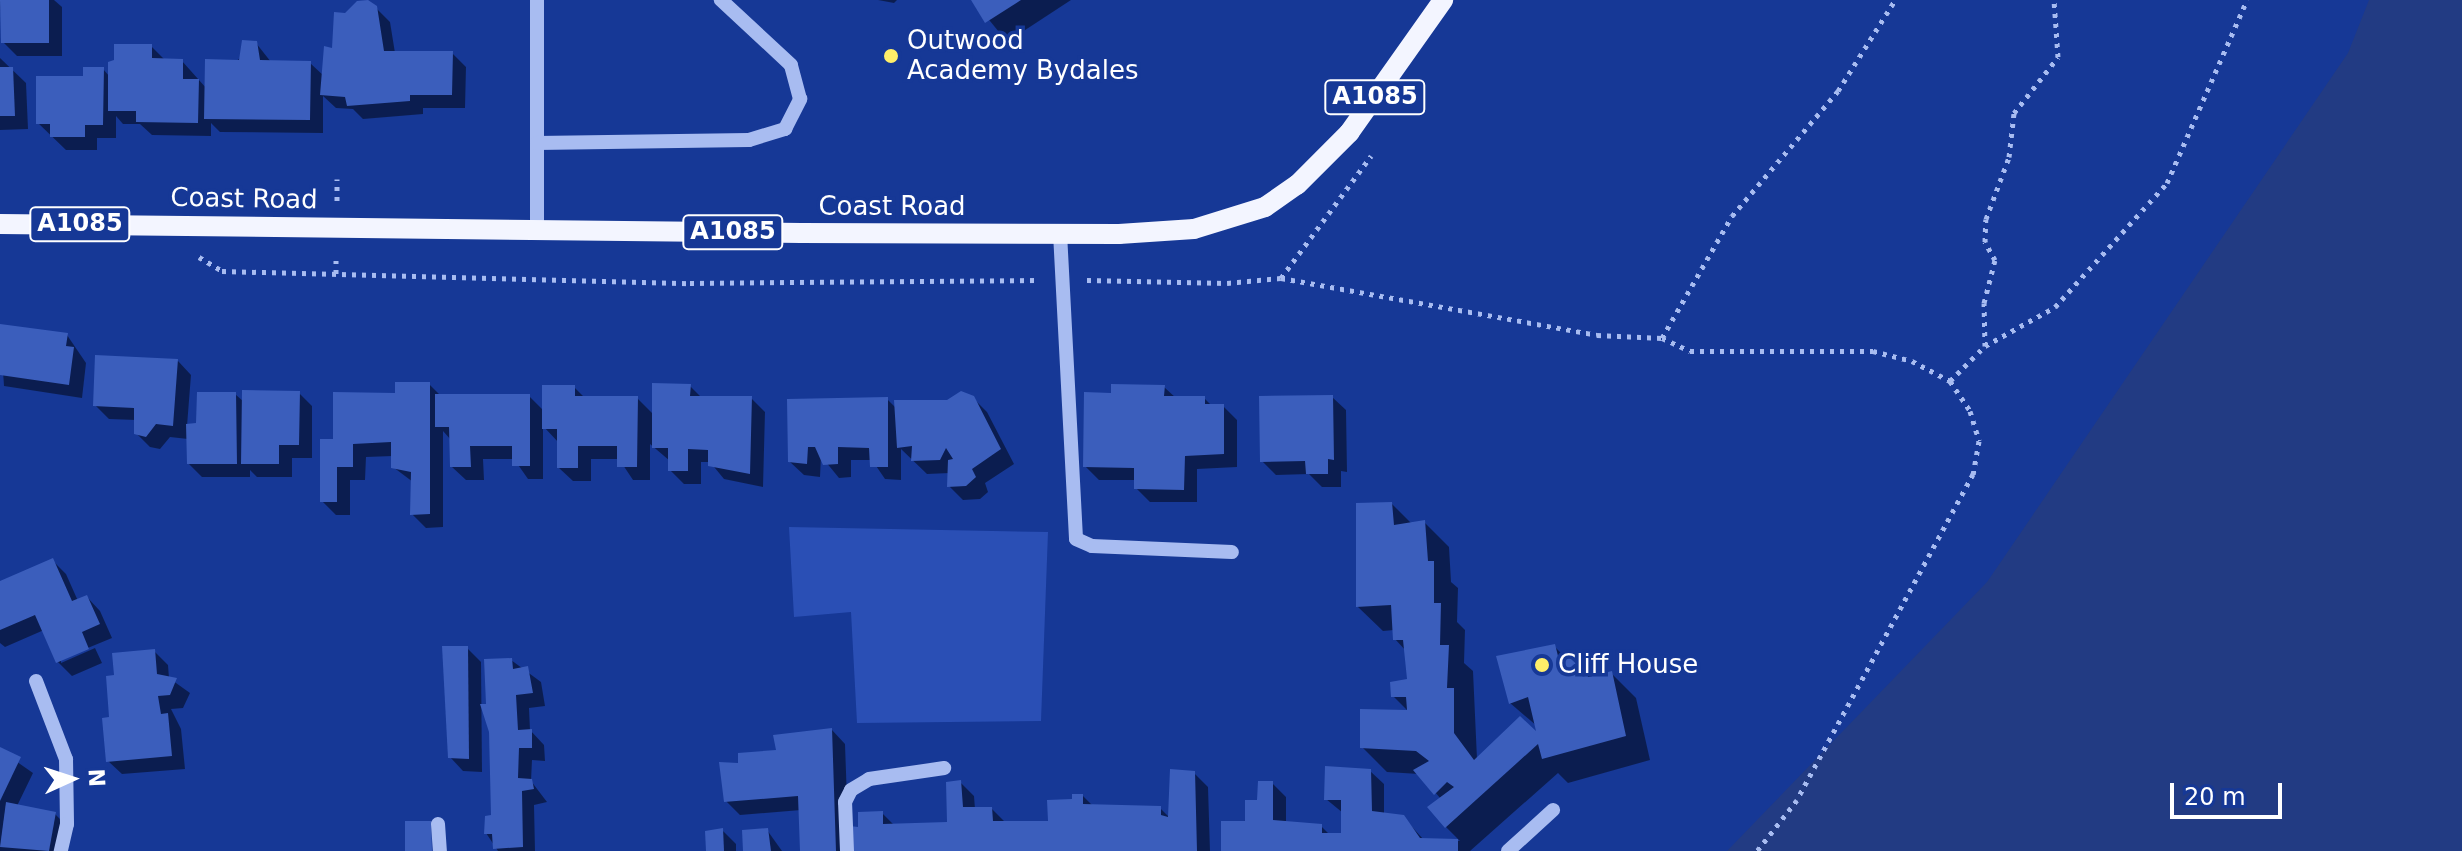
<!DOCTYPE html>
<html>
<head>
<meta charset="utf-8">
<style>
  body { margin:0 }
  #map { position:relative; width:2462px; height:851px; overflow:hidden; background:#163896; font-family:"DejaVu Sans",sans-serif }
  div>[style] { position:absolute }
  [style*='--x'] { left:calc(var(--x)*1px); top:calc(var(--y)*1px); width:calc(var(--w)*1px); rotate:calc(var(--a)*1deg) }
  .green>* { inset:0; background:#2a4fb5 }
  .water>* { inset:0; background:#223b83 }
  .shadow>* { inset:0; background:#0007 }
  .building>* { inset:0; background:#3b5ebc }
  .path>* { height:5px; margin-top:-2.5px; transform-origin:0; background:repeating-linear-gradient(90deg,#a8bcf1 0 4px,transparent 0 10px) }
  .minor>* { height:14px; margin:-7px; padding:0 7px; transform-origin:7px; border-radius:7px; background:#a8bcf1 }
  .major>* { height:20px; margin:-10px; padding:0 10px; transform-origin:10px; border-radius:10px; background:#f3f5ff }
  .dots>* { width:22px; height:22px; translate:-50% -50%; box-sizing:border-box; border:4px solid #163896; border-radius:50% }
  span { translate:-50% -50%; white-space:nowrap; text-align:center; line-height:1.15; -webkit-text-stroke:7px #163896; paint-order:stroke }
  .shield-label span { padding:2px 6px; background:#163896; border:2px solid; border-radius:6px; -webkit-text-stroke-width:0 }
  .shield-label { font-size:24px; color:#fff; font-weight:700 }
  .poi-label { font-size:26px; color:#fff }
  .left { translate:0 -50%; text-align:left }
  .street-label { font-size:26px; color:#fff }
  .north { position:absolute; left:32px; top:739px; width:80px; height:80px; -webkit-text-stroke:6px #163896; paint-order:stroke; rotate:87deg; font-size:22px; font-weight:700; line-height:32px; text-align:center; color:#fff }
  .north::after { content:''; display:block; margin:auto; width:28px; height:36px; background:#fff; clip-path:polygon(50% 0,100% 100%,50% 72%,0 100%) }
  .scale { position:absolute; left:2170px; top:783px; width:112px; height:36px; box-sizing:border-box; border:4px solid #fff; border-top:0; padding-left:10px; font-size:24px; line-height:28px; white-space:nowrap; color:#fff; -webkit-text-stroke:6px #163896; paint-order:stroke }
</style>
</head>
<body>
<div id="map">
  <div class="green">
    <div style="clip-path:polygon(789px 527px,1048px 532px,1041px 721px,857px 723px,851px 612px,794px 617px)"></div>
  </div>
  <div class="water">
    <div style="clip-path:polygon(2369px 0,2462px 0,2462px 851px,1727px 851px,1987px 582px,2348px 53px)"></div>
  </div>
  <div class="shadow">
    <div style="clip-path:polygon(0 0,54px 0,62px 7px,62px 56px,17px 56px,3px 42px)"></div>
    <div style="clip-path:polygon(878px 0,897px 0,894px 3px)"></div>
    <div style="clip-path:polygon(973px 0,1071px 0,1007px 42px)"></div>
    <div style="clip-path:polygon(376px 8px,390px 22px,395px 53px,452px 53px,466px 67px,465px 108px,423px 108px,423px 114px,363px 119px,353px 109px,336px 108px,323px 96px,323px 133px,220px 132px,211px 123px,211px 136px,152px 135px,140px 124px,123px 124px,116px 116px,116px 138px,97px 138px,97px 150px,66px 150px,38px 123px,85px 78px,103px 69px,110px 77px,151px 46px,166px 61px,182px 61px,207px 89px,256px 43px,271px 62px,310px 63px,324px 76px,346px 15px)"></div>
    <div style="clip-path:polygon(0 58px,26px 83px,28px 129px,0 130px)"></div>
    <div style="clip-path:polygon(0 326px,67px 335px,86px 363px,82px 398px,4px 386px)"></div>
    <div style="clip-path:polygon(178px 361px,191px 375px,187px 426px,198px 425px,235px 394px,244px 402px,299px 393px,312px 406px,312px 458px,292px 458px,292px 477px,257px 477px,250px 470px,250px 477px,202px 477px,189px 464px,188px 439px,170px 437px,160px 449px,150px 447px,136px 433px,136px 420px,109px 419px,95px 405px)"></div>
    <div style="clip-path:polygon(429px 384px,441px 396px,529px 396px,544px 411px,574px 387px,585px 398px,637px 398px,654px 415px,690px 386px,702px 398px,751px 398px,765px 412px,763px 487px,724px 479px,710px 462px,701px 462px,701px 484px,684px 484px,670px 470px,670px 461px,650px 444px,650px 480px,633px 480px,619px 459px,591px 459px,591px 481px,573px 481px,559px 468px,559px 443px,543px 426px,543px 479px,528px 479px,514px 459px,483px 459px,484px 480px,466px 480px,452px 467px,451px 440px,443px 431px,443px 527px,426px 528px,412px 514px,413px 482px,393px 467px,393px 456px,366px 457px,365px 480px,350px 480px,350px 515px,336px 515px,322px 501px,335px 441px,397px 395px)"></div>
    <div style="clip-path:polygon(1164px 387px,1176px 398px,1204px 398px,1212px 406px,1223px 406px,1237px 420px,1237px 467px,1197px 469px,1197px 502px,1150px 502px,1136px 488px,1136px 480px,1099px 480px,1085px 466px,1113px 395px)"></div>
    <div style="clip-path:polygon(1332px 397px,1346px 410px,1347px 472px,1341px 471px,1341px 487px,1322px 487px,1309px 474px,1276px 475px,1262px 461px)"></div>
    <div style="clip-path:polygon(973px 398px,987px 412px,1014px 464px,985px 483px,988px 492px,980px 499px,963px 500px,949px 486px,950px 473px,927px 474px,901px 449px,901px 480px,885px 479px,872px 460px,851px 460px,851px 477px,839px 478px,821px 456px,820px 477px,804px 475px,790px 462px,789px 401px,887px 399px,897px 409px)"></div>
    <div style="clip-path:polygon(1392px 504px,1412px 524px,1424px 522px,1449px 547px,1451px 582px,1458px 588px,1457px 622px,1465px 630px,1464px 663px,1473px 671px,1477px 759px,1540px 738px,1537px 726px,1510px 703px,1554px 646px,1568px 660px,1583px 657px,1602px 676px,1612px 674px,1636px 698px,1650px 760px,1568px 783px,1558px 773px,1470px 851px,1223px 851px,1272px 783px,1286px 797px,1286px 823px,1321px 826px,1330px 835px,1343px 835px,1343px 813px,1326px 799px,1370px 771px,1384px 784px,1384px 814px,1403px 817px,1424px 840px,1460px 841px,1446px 827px,1441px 799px,1419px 774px,1387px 772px,1362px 747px,1409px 712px,1393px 696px,1409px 681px,1406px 651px,1395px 639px,1394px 630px,1383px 631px,1358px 607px)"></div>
    <div style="clip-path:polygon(53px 561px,66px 574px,78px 601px,87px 597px,100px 611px,112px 638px,61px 659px,61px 663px,95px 648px,102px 663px,72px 676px,58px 662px,44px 630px,5px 647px,0 643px,0 583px)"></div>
    <div style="clip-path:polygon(467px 648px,481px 662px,482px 772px,463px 771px,450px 757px)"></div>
    <div style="clip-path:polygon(154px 651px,168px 665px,169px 678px,190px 693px,183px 708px,171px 709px,181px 729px,185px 769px,122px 774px,108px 761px,116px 677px)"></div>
    <div style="clip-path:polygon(511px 660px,541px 682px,545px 706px,529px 708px,530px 730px,544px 745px,545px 761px,532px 760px,531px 781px,547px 802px,534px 805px,535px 851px,498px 851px,486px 833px,494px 817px,488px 706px)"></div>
    <div style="clip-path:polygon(832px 730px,845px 744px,848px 828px,860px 829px,882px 813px,895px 826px,949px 824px,960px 782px,974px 796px,975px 809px,992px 809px,1006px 823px,1050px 823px,1083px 796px,1093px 806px,1160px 808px,1170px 818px,1194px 773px,1208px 787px,1210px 851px,802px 851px,801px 810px,740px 815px,726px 801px,740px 765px)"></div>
    <div style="clip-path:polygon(0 750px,33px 773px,17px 806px,55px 814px,69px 828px,65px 851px,0 851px)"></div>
    <div style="clip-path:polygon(722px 830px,736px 844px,736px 851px,708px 851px)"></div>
    <div style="clip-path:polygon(767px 830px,782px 851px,745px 851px)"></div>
  </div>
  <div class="building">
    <div style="clip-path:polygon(0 0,49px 0,49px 43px,1px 43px)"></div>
    <div style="clip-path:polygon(368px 0,377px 6px,384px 51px,453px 51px,452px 95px,410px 95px,410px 101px,347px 106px,345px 97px,320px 95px,324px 46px,332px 48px,334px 12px,345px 13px,357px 1px)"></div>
    <div style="clip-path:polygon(971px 0,1021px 0,985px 23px)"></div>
    <div style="clip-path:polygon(242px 40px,257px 41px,260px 60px,311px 61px,310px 120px,204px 119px,205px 59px,239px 60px)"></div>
    <div style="clip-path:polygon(114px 44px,152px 44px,152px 58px,183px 59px,183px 79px,199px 79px,198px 123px,136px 122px,136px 111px,108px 111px,108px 62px,114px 60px)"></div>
    <div style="clip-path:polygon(0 67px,13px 67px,15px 116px,0 116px)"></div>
    <div style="clip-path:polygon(83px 67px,104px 67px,103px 125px,85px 125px,85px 137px,50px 137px,50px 124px,36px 124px,36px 76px,83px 76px)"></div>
    <div style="clip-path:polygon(0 324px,68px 333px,66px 346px,74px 347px,69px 385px,0 375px)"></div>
    <div style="clip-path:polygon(95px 355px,178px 359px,173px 426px,156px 424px,146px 437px,134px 434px,134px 408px,93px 406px)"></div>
    <div style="clip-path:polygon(395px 382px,430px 382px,430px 514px,410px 515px,411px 472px,391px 468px,391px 442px,353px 444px,353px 467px,337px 467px,337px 502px,320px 502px,320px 439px,333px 439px,333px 392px,395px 393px)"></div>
    <div style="clip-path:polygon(652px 383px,691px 384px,690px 396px,752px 396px,750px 474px,708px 466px,708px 450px,688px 449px,688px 471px,668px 471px,668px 448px,652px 448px)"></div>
    <div style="clip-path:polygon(1111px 384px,1165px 385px,1164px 396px,1205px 396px,1205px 404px,1224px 404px,1224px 454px,1185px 456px,1184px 490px,1134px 489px,1134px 468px,1083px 467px,1084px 392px,1111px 393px)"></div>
    <div style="clip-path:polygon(542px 385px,575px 385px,575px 396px,638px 396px,637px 467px,617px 467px,617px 446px,578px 446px,578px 468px,557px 468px,557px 429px,542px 429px)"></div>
    <div style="clip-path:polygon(242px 390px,300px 391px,299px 445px,279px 445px,279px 464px,241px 464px)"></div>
    <div style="clip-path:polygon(961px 391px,974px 396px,1001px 449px,972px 469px,976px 477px,966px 486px,947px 487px,948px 460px,953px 459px,946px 448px,940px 460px,911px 461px,912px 446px,897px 448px,894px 400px,947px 400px)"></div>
    <div style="clip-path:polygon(197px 392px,236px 392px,237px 464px,187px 464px,186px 424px,196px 423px)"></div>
    <div style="clip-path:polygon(435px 394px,530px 394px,530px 466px,512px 466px,512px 446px,470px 446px,471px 467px,450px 467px,449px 427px,435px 427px)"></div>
    <div style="clip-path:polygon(1333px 395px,1334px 460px,1328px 459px,1328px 474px,1306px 474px,1305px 461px,1260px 462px,1259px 396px)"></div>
    <div style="clip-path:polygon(888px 397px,888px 467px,870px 467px,869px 448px,838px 447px,838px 464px,823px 465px,815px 447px,808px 447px,807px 464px,788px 462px,787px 399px)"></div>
    <div style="clip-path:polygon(1392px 502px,1394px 525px,1425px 520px,1428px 561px,1434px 561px,1434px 603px,1441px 603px,1440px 645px,1449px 645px,1447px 688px,1454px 688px,1454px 733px,1474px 760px,1520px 716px,1536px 731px,1528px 697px,1509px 704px,1496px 656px,1555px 644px,1559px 660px,1584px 655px,1588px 677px,1612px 671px,1626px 736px,1542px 759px,1538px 744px,1445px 828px,1427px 807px,1454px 787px,1447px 782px,1434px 795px,1413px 770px,1429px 761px,1416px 751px,1360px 748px,1360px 709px,1407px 710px,1406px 697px,1391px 697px,1390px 682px,1407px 679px,1403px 640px,1393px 640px,1391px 605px,1356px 607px,1356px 503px)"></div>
    <div style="clip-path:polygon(53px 558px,72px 601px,87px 595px,100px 624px,82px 632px,89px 649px,56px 663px,35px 615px,0 630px,0 581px)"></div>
    <div style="clip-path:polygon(442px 646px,468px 646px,469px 759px,448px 758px)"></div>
    <div style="clip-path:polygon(155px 649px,157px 674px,177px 678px,170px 695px,158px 696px,161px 714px,168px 713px,172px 756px,106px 762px,102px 718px,109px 717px,106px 676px,114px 675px,112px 653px)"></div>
    <div style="clip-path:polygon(512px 658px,513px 669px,528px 666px,533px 693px,516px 695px,518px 730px,532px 729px,532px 748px,519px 748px,518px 778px,532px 779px,534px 789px,522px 791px,523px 847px,493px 849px,492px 834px,484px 834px,485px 816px,491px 815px,489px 732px,480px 704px,486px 704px,484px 659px)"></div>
    <div style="clip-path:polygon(832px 728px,836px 851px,800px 851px,798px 796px,724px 802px,719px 762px,738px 763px,738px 753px,776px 750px,773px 735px)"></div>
    <div style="clip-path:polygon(0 747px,21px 757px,0 801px)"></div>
    <div style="clip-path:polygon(1325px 766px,1371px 769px,1372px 811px,1404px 815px,1420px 838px,1458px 839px,1458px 851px,1221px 851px,1221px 821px,1245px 821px,1245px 800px,1257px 800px,1258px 781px,1273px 781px,1273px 820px,1322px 824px,1322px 833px,1341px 833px,1341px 800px,1324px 800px)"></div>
    <div style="clip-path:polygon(1170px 769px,1195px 771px,1197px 851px,850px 851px,850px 826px,858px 827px,858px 812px,883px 811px,883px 824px,947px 822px,946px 782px,961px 780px,963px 807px,992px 807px,993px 821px,1048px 821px,1047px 800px,1072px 799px,1072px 794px,1083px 794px,1083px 804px,1161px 806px,1161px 815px,1168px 817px)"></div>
    <div style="clip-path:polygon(6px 802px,56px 812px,49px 851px,0 847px)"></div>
    <div style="clip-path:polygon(405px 821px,431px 821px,432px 851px,405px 851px)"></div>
    <div style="clip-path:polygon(723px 828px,724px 851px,706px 851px,705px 831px)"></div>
    <div style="clip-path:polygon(768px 828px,771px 851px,743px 851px,742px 830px)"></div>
  </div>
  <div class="path">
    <div style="--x:337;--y:201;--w:22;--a:-90"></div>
    <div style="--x:199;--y:257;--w:27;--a:31"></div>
    <div style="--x:222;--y:271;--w:468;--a:1.5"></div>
    <div style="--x:690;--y:283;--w:347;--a:-0.5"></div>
    <div style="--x:336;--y:274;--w:19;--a:-90"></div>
    <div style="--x:1281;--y:278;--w:321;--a:10.2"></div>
    <div style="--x:1597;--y:335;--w:65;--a:2.6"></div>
    <div style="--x:1662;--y:338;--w:31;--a:25"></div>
    <div style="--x:1690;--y:351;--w:183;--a:0"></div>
    <div style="--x:1873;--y:351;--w:40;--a:14.4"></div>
    <div style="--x:1912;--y:361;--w:43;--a:27.8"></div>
    <div style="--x:1950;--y:381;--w:36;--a:56"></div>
    <div style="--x:1970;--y:411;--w:31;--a:73"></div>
    <div style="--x:1979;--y:441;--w:34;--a:100"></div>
    <div style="--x:1973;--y:474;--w:370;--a:118.4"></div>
    <div style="--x:1797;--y:800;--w:65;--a:128.1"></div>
    <div style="--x:1087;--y:280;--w:140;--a:1.2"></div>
    <div style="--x:1227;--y:283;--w:54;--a:-5.3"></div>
    <div style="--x:1281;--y:278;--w:152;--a:-53.6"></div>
    <div style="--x:1662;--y:338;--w:141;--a:-60.2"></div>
    <div style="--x:1732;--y:216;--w:164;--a:-49.7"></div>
    <div style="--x:1838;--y:91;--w:107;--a:-57.9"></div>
    <div style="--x:1985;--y:346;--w:43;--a:-91.3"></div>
    <div style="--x:1984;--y:303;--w:44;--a:-75.7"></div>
    <div style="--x:1995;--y:260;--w:21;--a:-119"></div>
    <div style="--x:1985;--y:242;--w:23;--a:-88"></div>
    <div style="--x:1986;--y:219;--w:66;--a:-69.6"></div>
    <div style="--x:2009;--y:157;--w:44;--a:-83.5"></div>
    <div style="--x:2014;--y:113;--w:71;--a:-51.8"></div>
    <div style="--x:2058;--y:57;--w:57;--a:-94"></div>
    <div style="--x:1950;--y:381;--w:49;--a:-45"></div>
    <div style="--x:1985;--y:346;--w:80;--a:-29.1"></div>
    <div style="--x:2055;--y:307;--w:167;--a:-47.9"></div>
    <div style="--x:2167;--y:183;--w:200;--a:-66.4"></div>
  </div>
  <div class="minor">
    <div style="--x:537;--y:0;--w:230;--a:90"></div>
    <div style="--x:537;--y:143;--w:212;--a:-0.8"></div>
    <div style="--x:749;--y:140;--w:38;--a:-17"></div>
    <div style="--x:785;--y:129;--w:34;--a:-63"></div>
    <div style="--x:800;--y:99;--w:35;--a:-105"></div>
    <div style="--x:791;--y:65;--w:96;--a:-137.1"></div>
    <div style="--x:1060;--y:233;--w:306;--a:87"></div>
    <div style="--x:1076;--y:539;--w:17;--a:24"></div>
    <div style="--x:1092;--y:546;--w:140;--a:2.5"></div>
    <div style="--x:36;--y:681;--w:84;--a:69"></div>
    <div style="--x:66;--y:759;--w:65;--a:89.1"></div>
    <div style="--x:67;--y:824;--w:28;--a:103"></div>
    <div style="--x:438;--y:824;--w:27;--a:86"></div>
    <div style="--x:847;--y:851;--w:49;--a:-92.3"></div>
    <div style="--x:845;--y:802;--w:13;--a:-63"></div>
    <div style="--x:851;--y:790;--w:21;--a:-31"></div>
    <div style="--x:869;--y:779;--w:76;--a:-8.3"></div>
    <div style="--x:1508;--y:851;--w:61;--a:-42.3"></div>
  </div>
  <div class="major">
    <div style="--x:0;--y:224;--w:801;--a:0.64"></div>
    <div style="--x:801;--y:233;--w:318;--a:0.2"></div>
    <div style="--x:1119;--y:234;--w:75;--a:-3.8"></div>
    <div style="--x:1194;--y:229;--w:74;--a:-17.2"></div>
    <div style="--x:1265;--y:207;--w:39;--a:-35"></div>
    <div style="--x:1297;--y:185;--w:74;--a:-45"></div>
    <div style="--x:1349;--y:133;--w:163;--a:-54.7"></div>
  </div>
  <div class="dots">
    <div style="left:891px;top:56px;background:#ffee69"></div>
    <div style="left:1542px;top:665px;background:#ffee69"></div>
  </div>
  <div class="shield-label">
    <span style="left:1375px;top:97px">A1085</span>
    <span style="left:80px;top:224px">A1085</span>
    <span style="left:733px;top:232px">A1085</span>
  </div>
  <div class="poi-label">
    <span class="left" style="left:907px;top:56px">Outwood<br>Academy Bydales</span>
    <span class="left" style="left:1558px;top:665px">Cliff House</span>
  </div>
  <div class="street-label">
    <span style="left:244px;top:199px;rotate:1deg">Coast Road</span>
    <span style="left:892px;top:207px">Coast Road</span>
  </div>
  <div class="north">N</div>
  <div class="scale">20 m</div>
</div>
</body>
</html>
